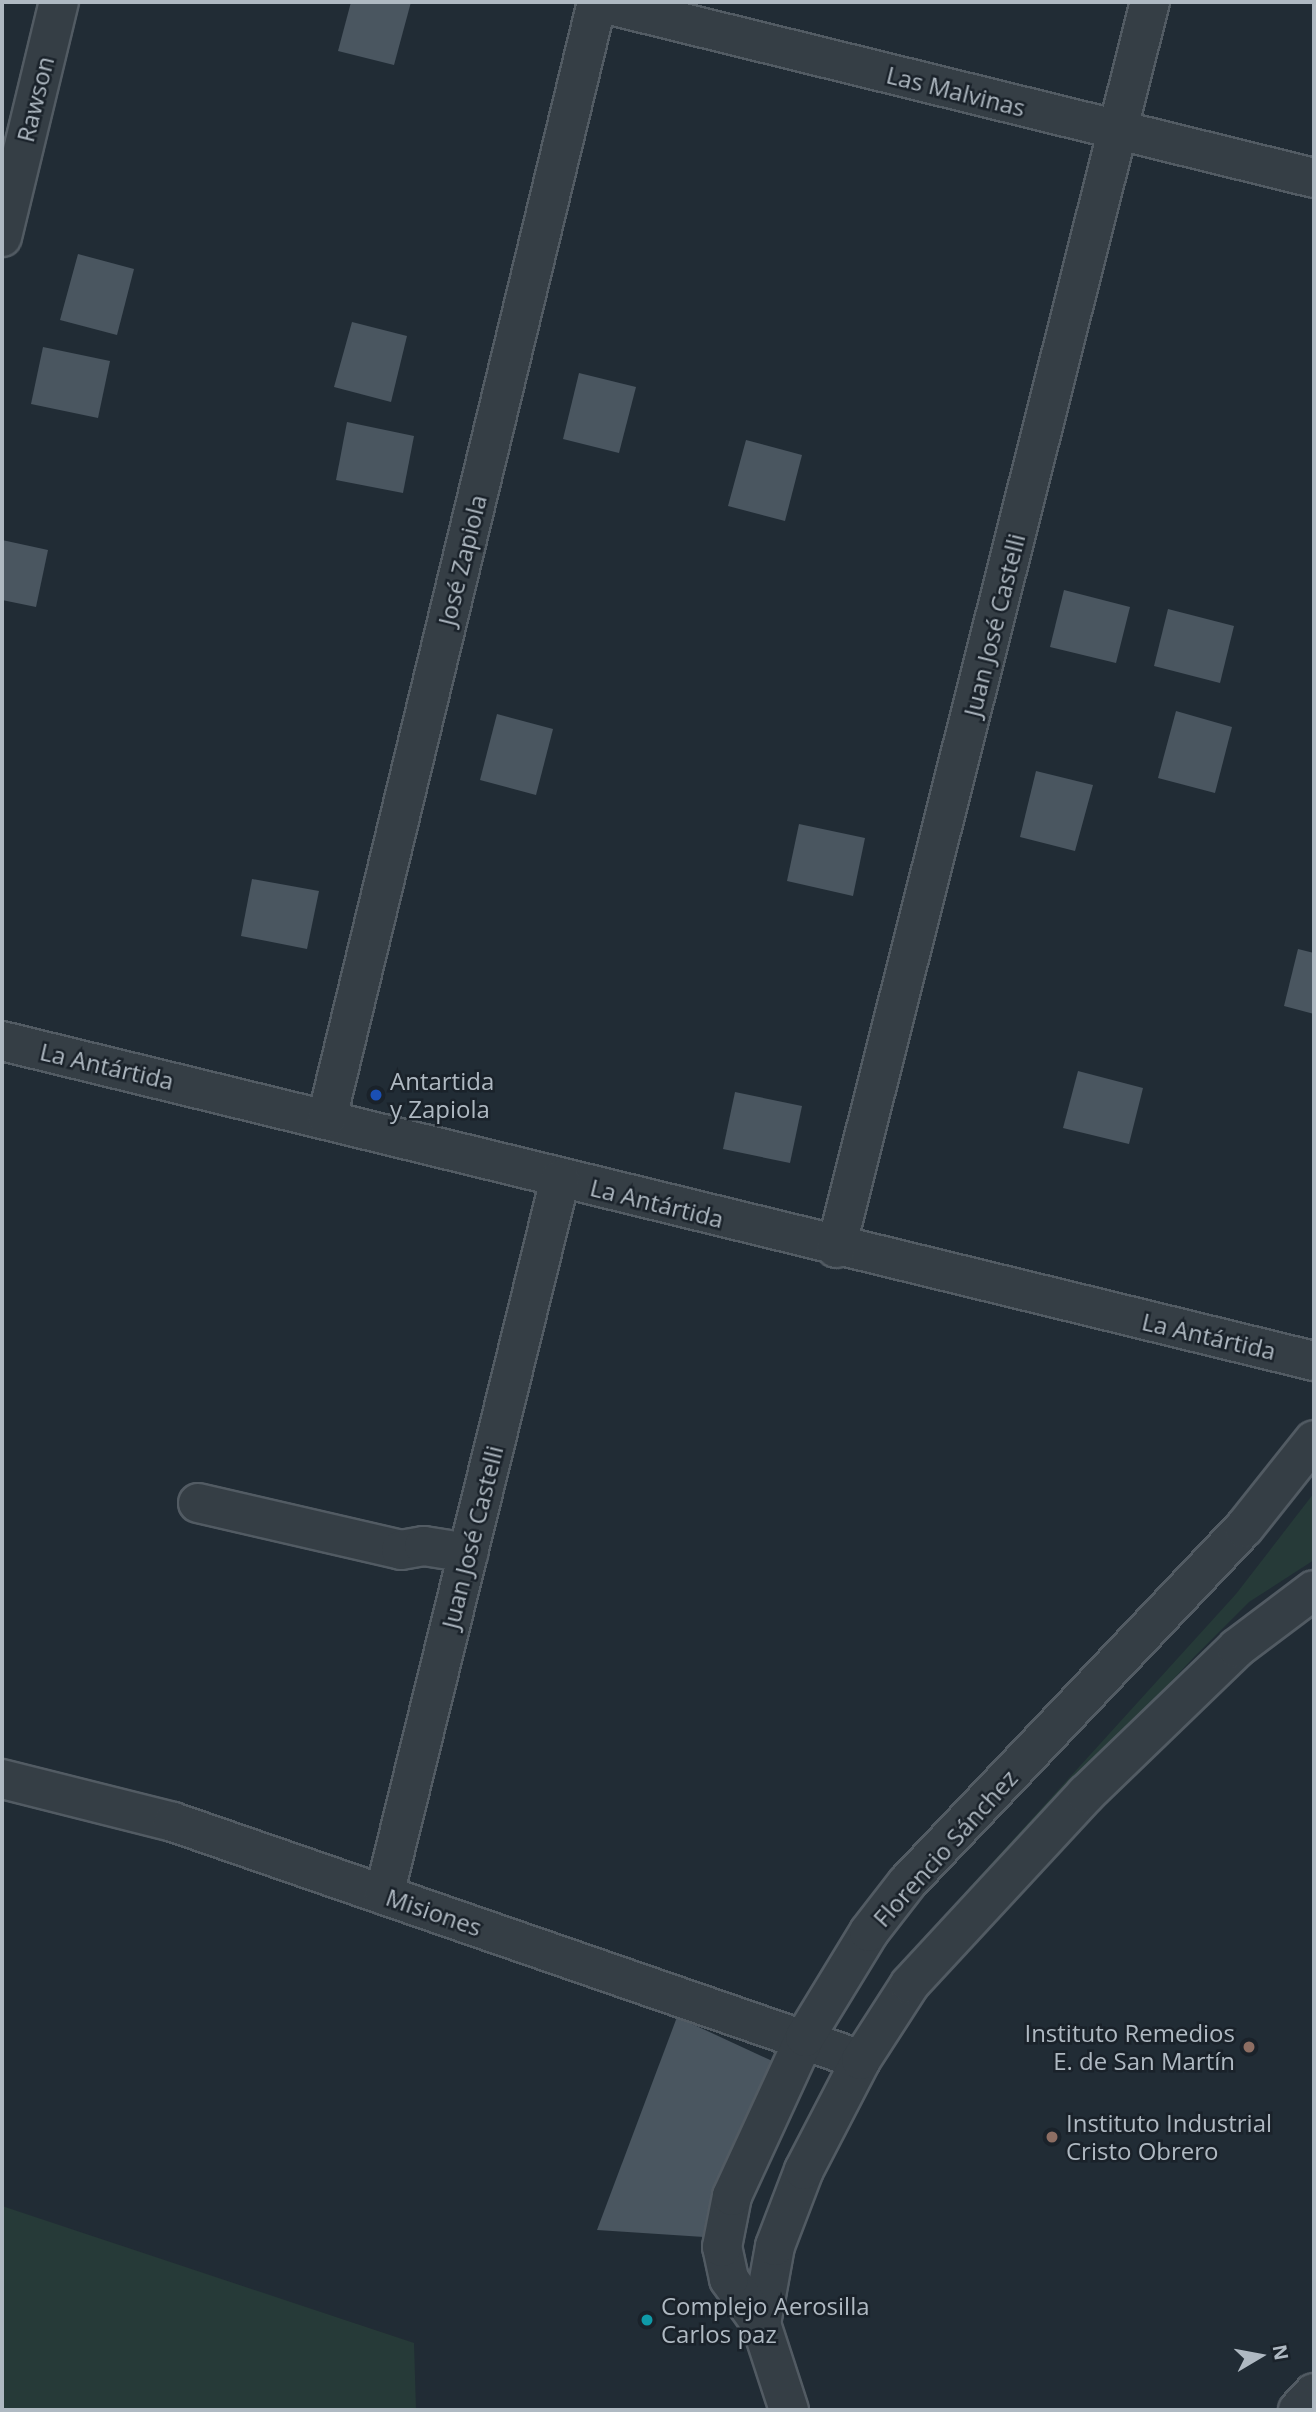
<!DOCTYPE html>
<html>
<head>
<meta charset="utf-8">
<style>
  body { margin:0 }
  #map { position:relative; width:1316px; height:2412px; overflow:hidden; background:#212c35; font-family:"Open Sans",sans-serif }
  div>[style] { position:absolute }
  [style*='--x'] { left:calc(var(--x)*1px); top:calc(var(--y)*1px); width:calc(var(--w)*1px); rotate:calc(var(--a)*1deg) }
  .green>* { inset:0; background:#263a38 }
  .building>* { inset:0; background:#4a5660 }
  .roads { filter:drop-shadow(2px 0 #525b63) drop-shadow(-2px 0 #525b63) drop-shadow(0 2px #525b63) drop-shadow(0 -2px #525b63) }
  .street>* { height:38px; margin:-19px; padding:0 19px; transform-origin:19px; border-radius:19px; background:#353e45 }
  .dots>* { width:19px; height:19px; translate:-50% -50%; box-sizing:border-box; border:4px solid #1a222a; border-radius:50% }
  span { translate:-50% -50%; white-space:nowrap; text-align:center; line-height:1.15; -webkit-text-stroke:5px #1a222a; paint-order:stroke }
  .street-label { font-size:24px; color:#afb9c2 }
  .poi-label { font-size:24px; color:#afb9c2 }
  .left { translate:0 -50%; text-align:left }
  .right { translate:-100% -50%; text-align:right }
  .frame { position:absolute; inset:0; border:4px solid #afb9c2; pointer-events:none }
  .north { position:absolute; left:1225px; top:2321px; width:70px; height:70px; -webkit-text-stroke:5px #1a222a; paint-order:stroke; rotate:80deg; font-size:19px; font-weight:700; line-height:28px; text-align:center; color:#afb9c2 }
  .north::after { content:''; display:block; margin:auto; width:24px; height:32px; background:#afb9c2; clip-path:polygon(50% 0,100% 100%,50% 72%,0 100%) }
</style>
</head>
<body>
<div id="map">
  <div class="green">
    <div style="clip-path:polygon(1314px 1493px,1314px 1560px,1249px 1602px,1195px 1656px,941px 1928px,883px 2007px,933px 1928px,1236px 1594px)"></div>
    <div style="clip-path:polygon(2px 2206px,414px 2343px,416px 2410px,2px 2410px)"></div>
  </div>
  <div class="building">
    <div style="clip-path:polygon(351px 2px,411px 2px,394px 65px,338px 51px)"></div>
    <div style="clip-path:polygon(78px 254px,134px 269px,117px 335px,60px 320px)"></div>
    <div style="clip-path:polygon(352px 322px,407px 336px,391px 402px,334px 387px)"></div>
    <div style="clip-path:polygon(43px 347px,110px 361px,98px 418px,31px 404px)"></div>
    <div style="clip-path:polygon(579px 373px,636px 387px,619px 453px,563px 439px)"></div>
    <div style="clip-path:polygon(347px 422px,414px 436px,403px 493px,336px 480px)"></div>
    <div style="clip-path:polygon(746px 440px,802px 455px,785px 521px,728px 506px)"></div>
    <div style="clip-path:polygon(2px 540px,48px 550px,36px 607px,2px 600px)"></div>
    <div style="clip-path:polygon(1064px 590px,1130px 607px,1116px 663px,1050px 647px)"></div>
    <div style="clip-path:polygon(1168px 609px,1234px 626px,1220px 683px,1154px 666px)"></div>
    <div style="clip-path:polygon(1176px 711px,1232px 727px,1215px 793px,1158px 778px)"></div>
    <div style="clip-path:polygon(497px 714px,553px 729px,536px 795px,480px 780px)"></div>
    <div style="clip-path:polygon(1036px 771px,1093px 785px,1075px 851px,1020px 837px)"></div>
    <div style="clip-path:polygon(799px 824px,865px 838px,853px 896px,787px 881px)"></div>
    <div style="clip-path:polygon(252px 879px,319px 891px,307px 949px,241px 936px)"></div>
    <div style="clip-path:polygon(1298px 949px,1314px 953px,1314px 1014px,1284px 1006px)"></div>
    <div style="clip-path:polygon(1078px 1071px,1143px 1088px,1129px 1144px,1063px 1128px)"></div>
    <div style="clip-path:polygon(735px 1092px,802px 1106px,790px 1163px,723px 1149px)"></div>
    <div style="clip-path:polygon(677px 2017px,781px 2065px,704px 2237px,597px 2230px)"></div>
  </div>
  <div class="roads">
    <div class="street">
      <div style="--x:598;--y:2;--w:737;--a:13.81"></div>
      <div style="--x:2;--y:237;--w:242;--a:-76.4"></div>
      <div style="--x:2;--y:1041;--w:1350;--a:13.71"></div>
      <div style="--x:327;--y:1118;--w:1148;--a:-76.4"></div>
      <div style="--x:836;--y:1248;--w:1285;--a:-75.86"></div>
      <div style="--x:198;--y:1503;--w:208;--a:13"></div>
      <div style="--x:401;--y:1550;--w:23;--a:-10"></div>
      <div style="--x:424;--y:1546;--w:45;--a:9"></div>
      <div style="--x:2;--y:1779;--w:176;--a:14.1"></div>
      <div style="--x:173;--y:1822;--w:728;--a:19.08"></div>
      <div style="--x:384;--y:1895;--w:737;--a:-76.19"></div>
      <div style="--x:761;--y:2324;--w:79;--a:-79.8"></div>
      <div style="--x:775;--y:2246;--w:81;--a:-69.1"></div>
      <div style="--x:804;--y:2170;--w:124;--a:-62.6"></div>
      <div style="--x:861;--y:2060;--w:90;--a:-57.2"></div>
      <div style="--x:910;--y:1984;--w:259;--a:-47.2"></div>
      <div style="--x:1086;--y:1794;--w:210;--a:-44"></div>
      <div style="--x:1237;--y:1648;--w:96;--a:-37"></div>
      <div style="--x:789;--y:2410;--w:90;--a:-108"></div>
      <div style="--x:761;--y:2324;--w:55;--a:-125.4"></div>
      <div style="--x:729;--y:2279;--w:33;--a:-102"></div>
      <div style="--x:722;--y:2247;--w:52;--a:-78.9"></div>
      <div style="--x:732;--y:2196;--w:175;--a:-65.3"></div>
      <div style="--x:805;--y:2037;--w:123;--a:-58.6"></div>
      <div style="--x:869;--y:1932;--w:62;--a:-52.2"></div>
      <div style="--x:907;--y:1883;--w:489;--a:-46.5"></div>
      <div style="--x:1244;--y:1528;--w:112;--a:-51.5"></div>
      <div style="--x:1298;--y:2410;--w:23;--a:-47"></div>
    </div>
  </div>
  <div class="dots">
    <div style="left:376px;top:1095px;background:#1a4fb4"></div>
    <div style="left:1249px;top:2047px;background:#8d6e63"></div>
    <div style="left:1052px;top:2137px;background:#8d6e63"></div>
    <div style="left:647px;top:2320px;background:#0f9aa8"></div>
  </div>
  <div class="street-label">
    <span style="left:956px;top:91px;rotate:14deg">Las Malvinas</span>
    <span style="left:35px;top:99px;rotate:-76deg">Rawson</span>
    <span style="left:462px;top:560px;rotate:-76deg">José Zapiola</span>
    <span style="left:994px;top:625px;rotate:-76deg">Juan José Castelli</span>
    <span style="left:107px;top:1066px;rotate:13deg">La Antártida</span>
    <span style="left:657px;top:1203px;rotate:14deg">La Antártida</span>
    <span style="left:1209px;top:1336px;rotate:13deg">La Antártida</span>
    <span style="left:472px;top:1537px;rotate:-76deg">Juan José Castelli</span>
    <span style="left:945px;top:1848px;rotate:-48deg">Florencio Sánchez</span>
    <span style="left:434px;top:1912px;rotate:19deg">Misiones</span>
  </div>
  <div class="poi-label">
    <span class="left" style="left:390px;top:1095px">Antartida<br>y Zapiola</span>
    <span class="right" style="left:1235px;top:2047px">Instituto Remedios<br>E. de San Martín</span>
    <span class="left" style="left:1066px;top:2137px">Instituto Industrial<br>Cristo Obrero</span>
    <span class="left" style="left:661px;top:2320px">Complejo Aerosilla<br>Carlos paz</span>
  </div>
  <div class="frame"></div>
  <div class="north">N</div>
</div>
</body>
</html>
